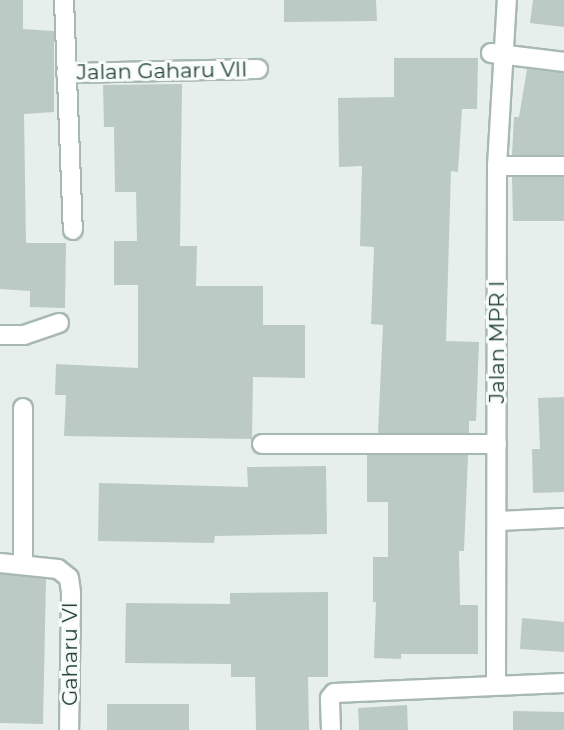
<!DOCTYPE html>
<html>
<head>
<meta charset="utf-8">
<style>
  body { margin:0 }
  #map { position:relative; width:564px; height:730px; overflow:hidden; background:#e6efeb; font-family:Montserrat,sans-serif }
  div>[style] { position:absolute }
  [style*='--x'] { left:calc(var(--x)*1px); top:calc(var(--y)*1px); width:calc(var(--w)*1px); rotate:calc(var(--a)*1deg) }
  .building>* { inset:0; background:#bbcac4 }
  .roads { filter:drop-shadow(2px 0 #a8b8b2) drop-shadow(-2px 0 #a8b8b2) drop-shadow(0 2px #a8b8b2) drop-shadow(0 -2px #a8b8b2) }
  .minor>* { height:18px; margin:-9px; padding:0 9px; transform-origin:9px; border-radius:9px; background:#fff }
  span { translate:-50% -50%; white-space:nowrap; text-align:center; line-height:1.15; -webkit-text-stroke:6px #f7fbf9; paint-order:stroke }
  .street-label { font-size:21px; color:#24423a }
</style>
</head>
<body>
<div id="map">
  <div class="building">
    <div style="clip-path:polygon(0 0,23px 0,23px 29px,54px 31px,54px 112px,24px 114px,26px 243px,66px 243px,65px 308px,30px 307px,30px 291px,0 289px)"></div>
    <div style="clip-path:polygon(284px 0,376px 0,377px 21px,284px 22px)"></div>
    <div style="clip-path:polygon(533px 0,564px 0,564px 27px,530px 23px)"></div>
    <div style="clip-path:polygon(394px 58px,478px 58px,477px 109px,462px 109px,458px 172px,451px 171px,446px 341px,479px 342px,476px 421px,469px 421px,469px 433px,378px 433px,383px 325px,371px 324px,374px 247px,360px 246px,362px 166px,339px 167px,338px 98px,394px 97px)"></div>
    <div style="clip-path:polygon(527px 69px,564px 73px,564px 155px,512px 155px,514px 117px,519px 117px)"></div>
    <div style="clip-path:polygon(182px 84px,180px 246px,197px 246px,196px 286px,263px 286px,263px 325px,305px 325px,305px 378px,253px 377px,252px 439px,64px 436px,66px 395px,55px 395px,56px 364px,138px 368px,138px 285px,114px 285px,114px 241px,137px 241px,136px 192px,115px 192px,114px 127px,104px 127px,103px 85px)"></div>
    <div style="clip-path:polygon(512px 177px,564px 177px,564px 221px,513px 221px)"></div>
    <div style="clip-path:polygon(564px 397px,564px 492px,533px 493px,532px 449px,540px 449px,538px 398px)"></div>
    <div style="clip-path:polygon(367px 455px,468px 455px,464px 551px,459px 551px,460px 605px,478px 605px,478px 654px,401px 654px,401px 659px,374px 658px,376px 602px,373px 602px,373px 557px,388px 557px,388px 502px,367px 502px)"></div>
    <div style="clip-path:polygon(326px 466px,327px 534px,215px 536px,214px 543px,98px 541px,99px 483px,248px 487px,247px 467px)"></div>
    <div style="clip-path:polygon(0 574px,46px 579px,43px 724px,0 723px)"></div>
    <div style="clip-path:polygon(328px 592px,328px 677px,308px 677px,309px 730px,256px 730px,255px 677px,231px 677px,231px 664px,125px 663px,126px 603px,230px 604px,230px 593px)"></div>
    <div style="clip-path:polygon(522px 618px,564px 622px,564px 652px,520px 649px)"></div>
    <div style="clip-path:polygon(107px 704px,189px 704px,189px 730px,107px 730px)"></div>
    <div style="clip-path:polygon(407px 705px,408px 730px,359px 730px,358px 708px)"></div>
    <div style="clip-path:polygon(513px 711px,564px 712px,564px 730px,513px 730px)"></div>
  </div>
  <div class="roads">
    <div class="minor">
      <div style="--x:64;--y:0;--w:230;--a:87.8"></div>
      <div style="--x:491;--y:53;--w:74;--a:7"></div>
      <div style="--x:66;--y:73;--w:192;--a:-1.2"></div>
      <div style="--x:497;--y:166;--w:67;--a:0"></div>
      <div style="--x:0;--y:335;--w:24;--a:0"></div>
      <div style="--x:24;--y:335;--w:37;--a:-19"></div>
      <div style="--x:262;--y:444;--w:235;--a:0"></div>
      <div style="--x:497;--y:521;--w:67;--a:-2.6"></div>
      <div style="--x:0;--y:563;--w:58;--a:5.9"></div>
      <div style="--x:58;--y:569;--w:14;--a:39"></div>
      <div style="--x:69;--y:578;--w:15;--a:82"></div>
      <div style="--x:71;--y:593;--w:137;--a:90.8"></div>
      <div style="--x:23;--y:564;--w:156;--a:-90"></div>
      <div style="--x:496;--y:685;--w:519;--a:-89.89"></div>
      <div style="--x:497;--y:166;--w:166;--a:-86.6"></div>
      <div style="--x:331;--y:730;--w:32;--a:-92"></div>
      <div style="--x:330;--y:698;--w:6;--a:-51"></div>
      <div style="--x:334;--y:693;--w:230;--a:-2.5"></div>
    </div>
  </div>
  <div class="street-label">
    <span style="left:162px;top:71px;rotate:-1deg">Jalan Gaharu VII</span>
    <span style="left:497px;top:342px;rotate:-90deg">Jalan MPR I</span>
    <span style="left:70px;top:654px;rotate:-90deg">Gaharu VI</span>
  </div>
</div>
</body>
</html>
